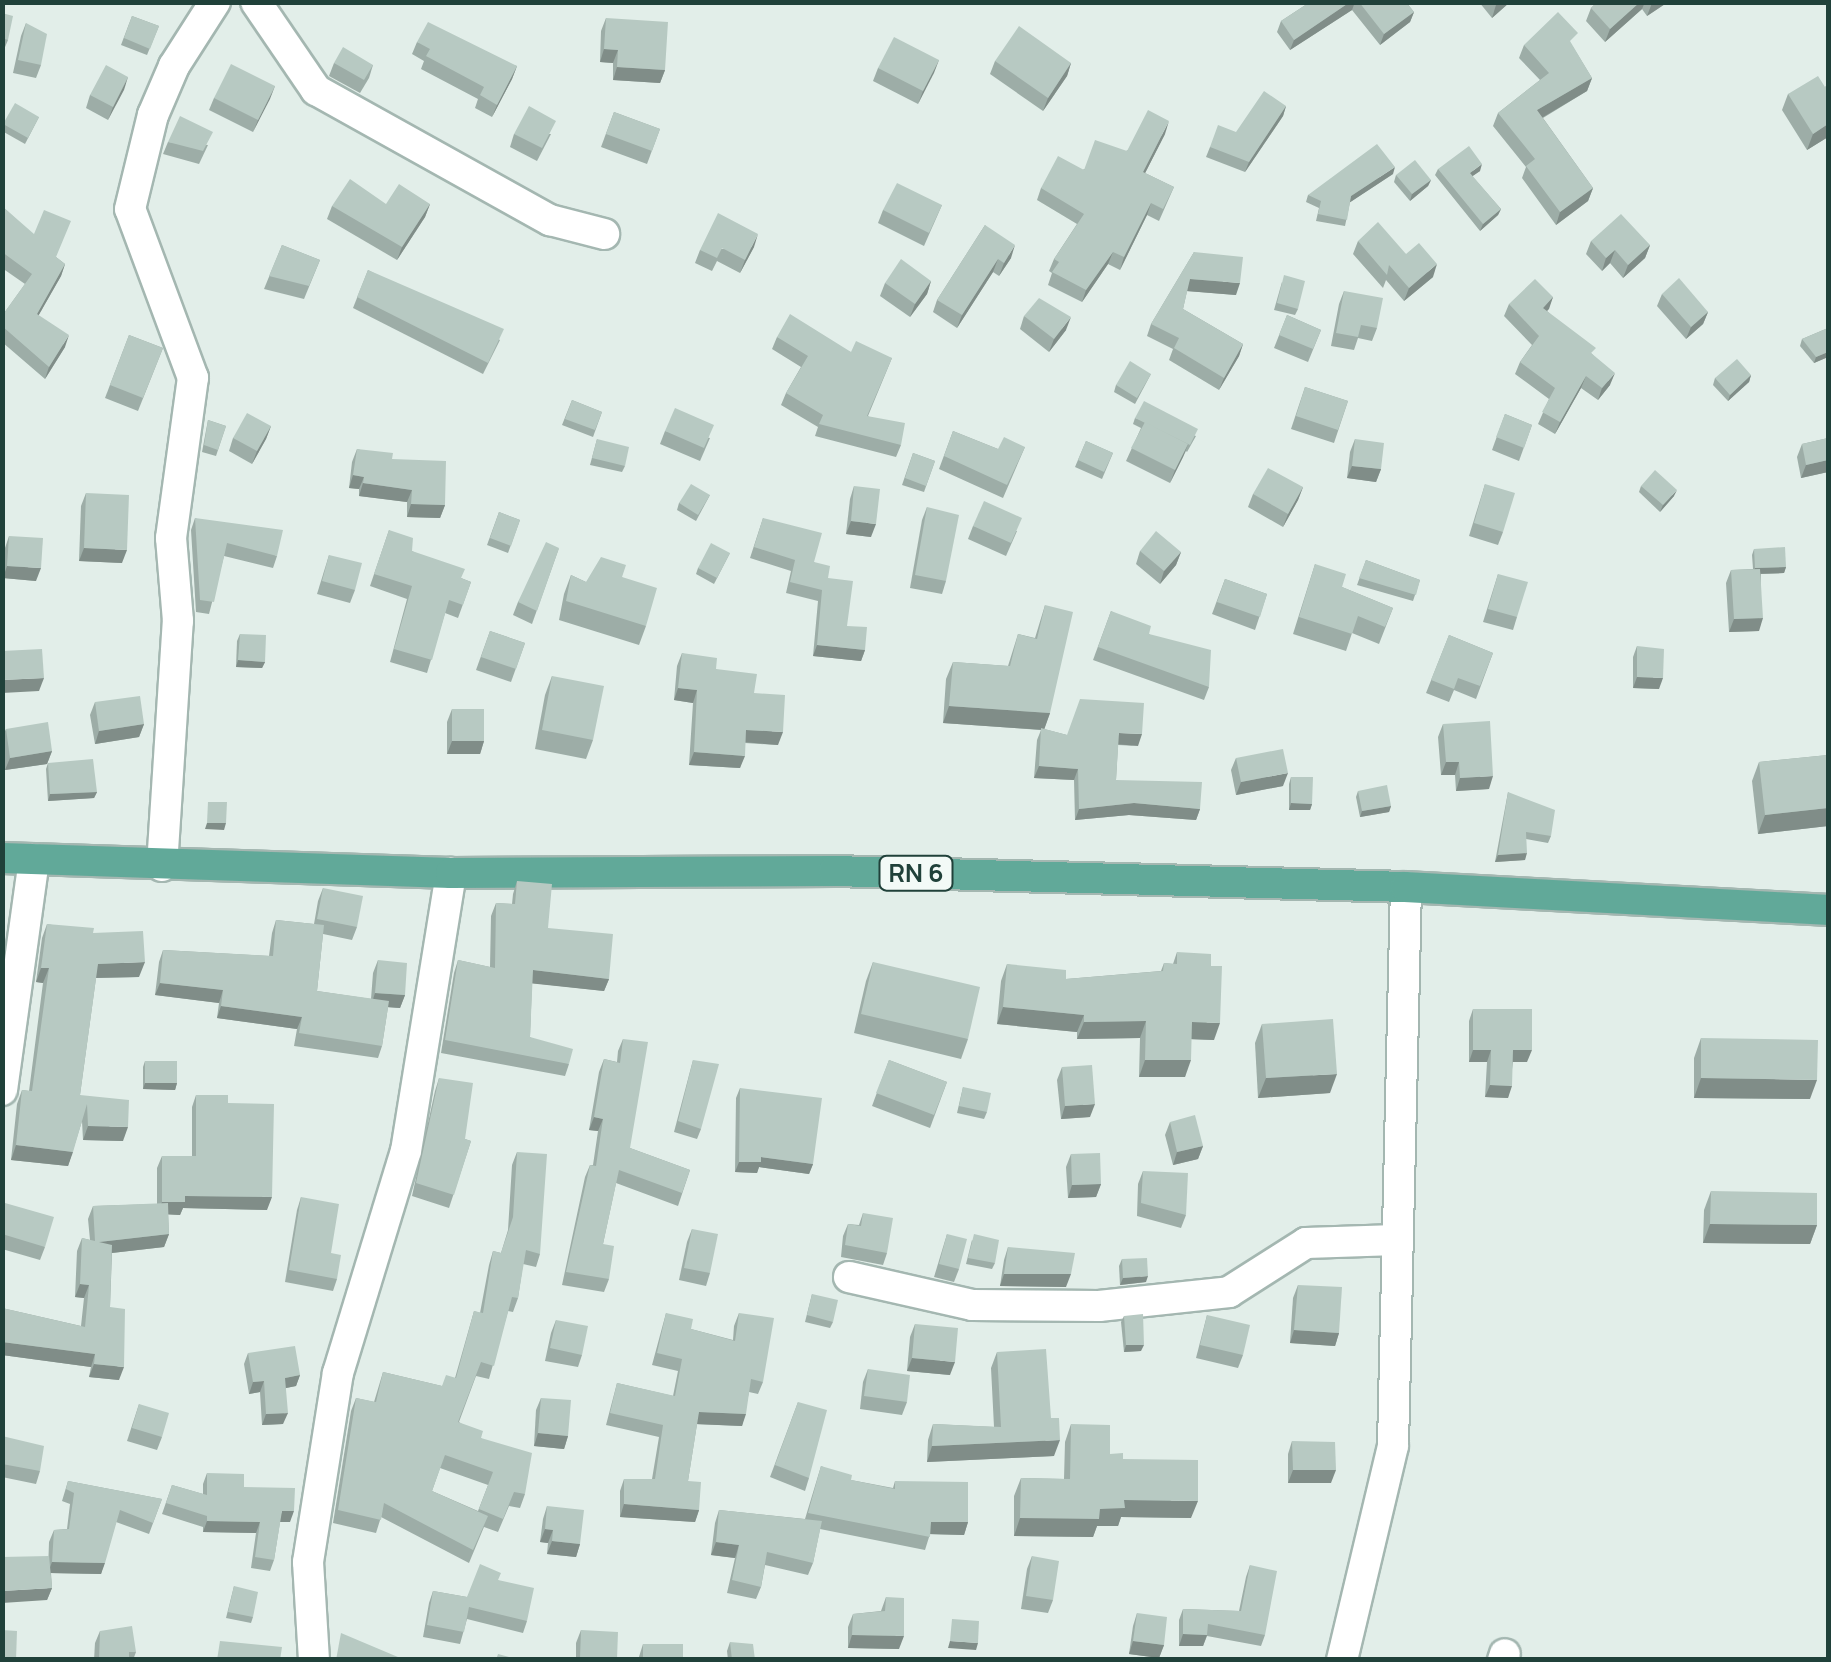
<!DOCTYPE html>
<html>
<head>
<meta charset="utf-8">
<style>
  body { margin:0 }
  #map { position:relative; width:1831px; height:1662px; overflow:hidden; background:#e2eee9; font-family:Manrope,sans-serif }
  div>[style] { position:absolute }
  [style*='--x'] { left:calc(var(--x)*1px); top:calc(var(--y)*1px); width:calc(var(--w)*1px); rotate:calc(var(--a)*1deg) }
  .roads { filter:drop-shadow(2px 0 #a4b7b1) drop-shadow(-2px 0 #a4b7b1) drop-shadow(0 2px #a4b7b1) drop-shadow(0 -2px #a4b7b1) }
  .minor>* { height:30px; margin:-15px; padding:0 15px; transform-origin:15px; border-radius:15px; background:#fff }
  .major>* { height:30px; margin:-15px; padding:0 15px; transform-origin:15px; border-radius:15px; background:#61a999 }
  .wall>* { inset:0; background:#9dada7 }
  .shaded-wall>* { inset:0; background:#808d88 }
  .building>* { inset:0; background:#b7c9c2 }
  span { translate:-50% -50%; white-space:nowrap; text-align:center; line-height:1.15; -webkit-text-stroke:9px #f3faf7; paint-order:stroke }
  .shield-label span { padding:2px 8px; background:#f3faf7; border:2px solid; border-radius:8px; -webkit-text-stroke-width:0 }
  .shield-label { font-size:25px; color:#20413a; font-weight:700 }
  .frame { position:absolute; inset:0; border:5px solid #20413a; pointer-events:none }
</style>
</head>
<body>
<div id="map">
  <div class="roads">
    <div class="minor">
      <div style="--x:256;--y:2;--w:107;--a:55.7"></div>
      <div style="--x:316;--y:90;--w:268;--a:29.1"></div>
      <div style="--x:550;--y:220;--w:56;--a:14.5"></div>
      <div style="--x:162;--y:866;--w:246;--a:-86.3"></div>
      <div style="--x:178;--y:621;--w:83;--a:-94.8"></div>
      <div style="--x:171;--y:538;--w:162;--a:-82.2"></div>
      <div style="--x:193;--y:378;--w:180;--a:-110.4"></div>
      <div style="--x:130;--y:209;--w:97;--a:-76.3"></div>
      <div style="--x:153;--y:115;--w:53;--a:-66.8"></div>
      <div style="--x:174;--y:66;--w:76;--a:-57.4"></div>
      <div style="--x:2;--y:1090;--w:233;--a:-82.1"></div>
      <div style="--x:849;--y:1277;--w:126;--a:12.8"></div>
      <div style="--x:972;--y:1305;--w:127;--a:0.5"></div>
      <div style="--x:1099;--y:1306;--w:131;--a:-6.1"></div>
      <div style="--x:1229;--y:1292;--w:91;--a:-32.5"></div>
      <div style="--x:1306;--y:1243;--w:90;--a:-1.9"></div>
      <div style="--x:314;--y:1660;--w:98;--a:-93.5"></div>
      <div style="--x:308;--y:1562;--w:191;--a:-81"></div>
      <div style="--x:338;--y:1373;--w:232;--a:-73"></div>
      <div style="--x:406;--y:1151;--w:282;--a:-80.8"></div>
      <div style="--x:1342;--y:1660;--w:220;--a:-76.6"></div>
      <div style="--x:1393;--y:1446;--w:559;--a:-88.67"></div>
      <div style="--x:1503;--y:1660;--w:6;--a:-72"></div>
    </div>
    <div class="major">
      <div style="--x:2;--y:858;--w:449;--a:1.9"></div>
      <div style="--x:451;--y:873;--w:383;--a:-0.3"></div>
      <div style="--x:834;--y:871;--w:572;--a:1.6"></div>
      <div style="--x:1406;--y:887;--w:423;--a:3.1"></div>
    </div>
  </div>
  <div class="wall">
    <div style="clip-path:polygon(1310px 2px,1406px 2px,1414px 12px,1410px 22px,1380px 45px,1352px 10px,1290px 50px,1277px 32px,1281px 21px)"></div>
    <div style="clip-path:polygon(1479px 2px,1510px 2px,1492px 18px)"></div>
    <div style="clip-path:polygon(1597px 2px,1668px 2px,1647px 16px,1642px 9px,1605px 42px,1586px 21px,1591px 8px)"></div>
    <div style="clip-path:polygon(2px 13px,8px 40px,3px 52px,2px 52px)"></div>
    <div style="clip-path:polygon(132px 16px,159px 26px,147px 55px,121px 45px)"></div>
    <div style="clip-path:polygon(606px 18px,665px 70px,660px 83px,613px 80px,613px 63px,600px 62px,601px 31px)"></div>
    <div style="clip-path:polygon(26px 23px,41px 65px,36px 78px,13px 73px,21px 36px)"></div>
    <div style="clip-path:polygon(417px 42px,517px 66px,512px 79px,492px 117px,475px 108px,478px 99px,421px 69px,424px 61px,412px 54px)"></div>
    <div style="clip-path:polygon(1524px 45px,1573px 47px,1592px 78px,1587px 91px,1543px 118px,1593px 188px,1588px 201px,1556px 225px,1522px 178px,1526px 167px,1493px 126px,1498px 113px,1540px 80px,1519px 58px)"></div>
    <div style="clip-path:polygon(939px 60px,918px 104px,873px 81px,878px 68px)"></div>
    <div style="clip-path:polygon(995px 61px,1071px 63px,1067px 76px,1043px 111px,990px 74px)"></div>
    <div style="clip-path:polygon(334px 63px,373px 65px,369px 78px,360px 93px,329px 76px)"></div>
    <div style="clip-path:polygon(128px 77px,108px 120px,86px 108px,90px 95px)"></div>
    <div style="clip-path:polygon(1828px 85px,1828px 137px,1807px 150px,1782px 110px,1788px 94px,1825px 87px)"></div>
    <div style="clip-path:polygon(275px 86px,253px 132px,209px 110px,214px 98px)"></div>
    <div style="clip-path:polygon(1286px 106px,1283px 116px,1245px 172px,1206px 157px,1210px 147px)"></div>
    <div style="clip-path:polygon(614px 112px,660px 129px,647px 164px,601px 147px)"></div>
    <div style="clip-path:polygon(39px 117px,25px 144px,2px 131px,3px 124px)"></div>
    <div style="clip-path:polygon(514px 134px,551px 134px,537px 161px,510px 147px)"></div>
    <div style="clip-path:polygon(1165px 134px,1145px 173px,1174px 187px,1159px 221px,1147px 215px,1120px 270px,1108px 264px,1082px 302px,1048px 285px,1052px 273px,1049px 271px,1054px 259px,1077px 224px,1037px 200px,1041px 188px)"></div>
    <div style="clip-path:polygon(168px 142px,208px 145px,199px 164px,163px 154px)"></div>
    <div style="clip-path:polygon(1438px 169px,1480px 171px,1472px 176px,1501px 209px,1498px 215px,1480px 231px,1435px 175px)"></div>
    <div style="clip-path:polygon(1393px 174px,1350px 202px,1345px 226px,1316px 221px,1319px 208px,1306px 202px,1308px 195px)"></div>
    <div style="clip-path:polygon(1396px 175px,1431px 180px,1428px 186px,1410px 201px,1394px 182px)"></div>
    <div style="clip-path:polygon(386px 204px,430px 204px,425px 217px,397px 260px,327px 219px,332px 206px)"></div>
    <div style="clip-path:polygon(942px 205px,924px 246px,878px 223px,883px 210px)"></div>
    <div style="clip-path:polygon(2px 206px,56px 257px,65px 264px,61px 276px,38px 316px,65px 347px,45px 379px,2px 342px,2px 316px,25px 284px,2px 268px)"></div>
    <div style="clip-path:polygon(985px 225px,1011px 258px,999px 276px,993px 272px,957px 328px,933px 312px,937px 300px)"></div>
    <div style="clip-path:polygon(1358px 241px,1406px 254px,1433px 277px,1404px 301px,1386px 280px,1383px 288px,1353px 254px)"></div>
    <div style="clip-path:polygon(1591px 241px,1650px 245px,1645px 258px,1623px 278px,1610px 263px,1602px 271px,1586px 254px)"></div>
    <div style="clip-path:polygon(282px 245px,320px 260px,304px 299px,264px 289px)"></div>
    <div style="clip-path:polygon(754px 247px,740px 273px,717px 261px,712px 271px,695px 263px,700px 250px)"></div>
    <div style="clip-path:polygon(1194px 252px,1236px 295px,1187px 291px,1183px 309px,1243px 344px,1239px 356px,1219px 390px,1169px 360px,1173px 349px,1147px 336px,1151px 324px)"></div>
    <div style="clip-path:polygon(368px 270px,500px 340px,483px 374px,353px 308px)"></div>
    <div style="clip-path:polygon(931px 281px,927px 294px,910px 317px,880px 296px,885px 283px)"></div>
    <div style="clip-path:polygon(1282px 282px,1298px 309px,1295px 315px,1274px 310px)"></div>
    <div style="clip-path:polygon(1344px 291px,1377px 328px,1372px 341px,1358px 338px,1354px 350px,1331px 346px,1339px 304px)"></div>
    <div style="clip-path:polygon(1662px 294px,1708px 312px,1703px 324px,1686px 339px,1657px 306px)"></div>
    <div style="clip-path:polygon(1553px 297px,1547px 311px,1593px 355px,1610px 385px,1598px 400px,1581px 388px,1555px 434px,1538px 424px,1549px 399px,1515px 374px,1520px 362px,1532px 345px,1504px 316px,1509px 304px)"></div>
    <div style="clip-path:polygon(1287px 315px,1321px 330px,1308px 362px,1274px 348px)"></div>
    <div style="clip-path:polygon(1024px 316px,1066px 330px,1049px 352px,1020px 329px)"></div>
    <div style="clip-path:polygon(1828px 328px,1828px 357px,1814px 363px,1800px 346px,1802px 339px)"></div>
    <div style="clip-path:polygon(129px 335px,163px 348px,138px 411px,105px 398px)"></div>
    <div style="clip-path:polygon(777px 337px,851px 352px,892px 358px,868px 416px,901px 445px,896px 457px,815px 436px,818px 427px,781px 405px,786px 393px,801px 367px,772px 349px)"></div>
    <div style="clip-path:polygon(1151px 374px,1135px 404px,1114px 392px,1116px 385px)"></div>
    <div style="clip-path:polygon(1751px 375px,1749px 382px,1728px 401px,1713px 385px,1715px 378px)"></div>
    <div style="clip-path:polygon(1305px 387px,1348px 401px,1334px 443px,1291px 429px)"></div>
    <div style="clip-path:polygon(572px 400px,602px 412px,593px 437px,562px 425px)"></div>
    <div style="clip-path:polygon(1505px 414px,1532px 425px,1519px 461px,1492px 450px)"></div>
    <div style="clip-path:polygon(1135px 418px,1196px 436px,1187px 452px,1186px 451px,1170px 483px,1126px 461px,1141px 428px,1133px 424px)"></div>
    <div style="clip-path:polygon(208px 420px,226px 426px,216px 456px,202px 452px)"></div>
    <div style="clip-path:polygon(271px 426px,266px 439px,252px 464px,229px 451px,233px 438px)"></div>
    <div style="clip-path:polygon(665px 431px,710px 438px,700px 461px,660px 444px)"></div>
    <div style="clip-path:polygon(953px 431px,998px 449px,1025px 447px,1003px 498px,939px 469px)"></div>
    <div style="clip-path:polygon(1828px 438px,1828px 472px,1801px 478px,1797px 457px,1802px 444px)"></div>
    <div style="clip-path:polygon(597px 439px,625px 466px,622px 472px,590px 465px)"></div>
    <div style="clip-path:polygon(1355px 439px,1381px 469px,1376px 482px,1347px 478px,1350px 452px)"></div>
    <div style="clip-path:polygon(1086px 441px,1113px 453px,1102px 479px,1075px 467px)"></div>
    <div style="clip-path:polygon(357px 449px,392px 459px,445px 505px,440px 518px,407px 517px,407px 502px,359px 496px,359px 489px,349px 488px,352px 462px)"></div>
    <div style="clip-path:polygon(913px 453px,935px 461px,924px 492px,902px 485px)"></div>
    <div style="clip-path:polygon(1485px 484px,1503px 532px,1498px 545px,1469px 536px)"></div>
    <div style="clip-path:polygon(854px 486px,871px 537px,846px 534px,850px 499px)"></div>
    <div style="clip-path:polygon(1641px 486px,1674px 496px,1660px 512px,1639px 492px)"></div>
    <div style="clip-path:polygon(1303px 487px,1298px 500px,1283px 527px,1248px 507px,1253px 494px)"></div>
    <div style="clip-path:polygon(86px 493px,122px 563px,79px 561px,81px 506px)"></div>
    <div style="clip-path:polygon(710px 495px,696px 521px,677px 510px,679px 503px)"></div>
    <div style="clip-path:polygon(927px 507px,946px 581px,942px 594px,910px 588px,922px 520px)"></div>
    <div style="clip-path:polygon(499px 512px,520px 520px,508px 553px,487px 545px)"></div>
    <div style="clip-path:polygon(195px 518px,277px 556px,273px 568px,224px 556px,209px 614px,196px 612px,191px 530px)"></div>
    <div style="clip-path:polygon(763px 518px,814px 562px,828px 578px,847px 626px,865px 650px,861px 661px,813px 656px,818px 601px,786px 593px,791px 571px,750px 558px)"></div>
    <div style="clip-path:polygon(973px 526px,1017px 531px,1006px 556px,968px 539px)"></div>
    <div style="clip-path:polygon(389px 530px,412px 551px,461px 578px,471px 582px,458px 618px,445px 613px,427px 673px,390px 662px,407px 599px,370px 586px)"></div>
    <div style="clip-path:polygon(9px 536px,36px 581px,3px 578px,5px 548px)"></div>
    <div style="clip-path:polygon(559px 548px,532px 624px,513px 615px,518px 602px)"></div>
    <div style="clip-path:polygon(1754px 549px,1786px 567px,1784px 573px,1761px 574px,1759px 631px,1729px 632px,1726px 583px,1731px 570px,1753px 569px,1752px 555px)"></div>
    <div style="clip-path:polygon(1140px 551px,1181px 552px,1176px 565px,1160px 584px,1136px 564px)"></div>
    <div style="clip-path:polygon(730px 553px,714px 584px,696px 574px,698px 568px)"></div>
    <div style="clip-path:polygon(329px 555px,355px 590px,350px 603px,317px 594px)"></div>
    <div style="clip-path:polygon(1366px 560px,1420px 580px,1413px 601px,1357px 585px)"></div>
    <div style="clip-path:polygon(1315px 564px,1342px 587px,1393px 608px,1379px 644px,1352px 633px,1346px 651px,1293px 634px)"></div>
    <div style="clip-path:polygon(1498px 574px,1517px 617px,1513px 630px,1483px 622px)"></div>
    <div style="clip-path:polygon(571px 575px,586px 582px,622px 577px,646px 626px,639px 645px,559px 620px,564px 594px)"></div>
    <div style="clip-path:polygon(1225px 579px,1267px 594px,1255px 630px,1212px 614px)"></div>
    <div style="clip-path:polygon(1045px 605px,1050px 713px,1044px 729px,1067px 735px,1138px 746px,1118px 745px,1116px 780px,1200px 809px,1196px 820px,1129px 815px,1075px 820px,1074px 780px,1034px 778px,1037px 740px,1041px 730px,943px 723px,946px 679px,953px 662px,1008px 666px,1018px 634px,1035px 638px)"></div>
    <div style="clip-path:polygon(1111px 611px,1149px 634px,1209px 687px,1204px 700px,1093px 660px)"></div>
    <div style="clip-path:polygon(490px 631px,525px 643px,511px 682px,476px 670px)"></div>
    <div style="clip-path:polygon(240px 634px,265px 662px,262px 668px,236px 667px,237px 641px)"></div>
    <div style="clip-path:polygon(1449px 635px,1493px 653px,1476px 699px,1454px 690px,1449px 702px,1426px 693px)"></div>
    <div style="clip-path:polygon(1637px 646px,1659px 689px,1633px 688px,1633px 657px)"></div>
    <div style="clip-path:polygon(682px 653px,716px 669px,754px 693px,778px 745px,745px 743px,740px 768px,689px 765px,693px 703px,674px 700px,677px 666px)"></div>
    <div style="clip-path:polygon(552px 676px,593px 740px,586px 759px,535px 749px,545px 695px)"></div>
    <div style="clip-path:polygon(95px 702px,144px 724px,139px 737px,95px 744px,90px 715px)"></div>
    <div style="clip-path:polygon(452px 709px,484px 741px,480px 754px,447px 754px,447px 722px)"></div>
    <div style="clip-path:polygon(1443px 724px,1489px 789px,1456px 791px,1455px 775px,1441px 775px,1438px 737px)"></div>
    <div style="clip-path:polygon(6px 729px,52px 751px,47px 764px,5px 770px,2px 737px)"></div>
    <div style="clip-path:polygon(1828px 755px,1828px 826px,1758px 834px,1752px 781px,1759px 762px)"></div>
    <div style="clip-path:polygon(1236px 758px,1283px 786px,1236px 795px,1231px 770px)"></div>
    <div style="clip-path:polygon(48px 763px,97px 792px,94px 798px,48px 801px,46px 769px)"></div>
    <div style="clip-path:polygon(1291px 777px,1312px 804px,1310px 810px,1289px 810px,1289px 784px)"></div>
    <div style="clip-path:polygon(1358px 791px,1391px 806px,1389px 812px,1360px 817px,1356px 797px)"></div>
    <div style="clip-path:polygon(1508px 792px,1551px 836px,1548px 843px,1526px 839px,1525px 860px,1495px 862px)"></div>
    <div style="clip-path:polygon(517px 881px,548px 928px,609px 979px,604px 991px,532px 983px,530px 1037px,569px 1064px,565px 1076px,441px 1053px,454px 973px,458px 960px,490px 967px,491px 916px,496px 903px,512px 904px,513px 894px)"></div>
    <div style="clip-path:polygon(323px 888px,357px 927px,352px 940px,323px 934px,317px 991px,371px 999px,373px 973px,378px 960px,405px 995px,400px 1008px,388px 1007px,382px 1046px,378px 1058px,294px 1046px,297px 1029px,217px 1018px,219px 1003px,155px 995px,159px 962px,163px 950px,269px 956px,272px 933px,276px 920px,314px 924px,318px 901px)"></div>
    <div style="clip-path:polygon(47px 924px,93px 933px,139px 977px,96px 978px,80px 1095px,123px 1141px,83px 1140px,82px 1121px,68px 1166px,11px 1160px,17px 1104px,22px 1090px,29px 1091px,43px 983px,36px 982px,42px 938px)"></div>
    <div style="clip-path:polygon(1177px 952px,1214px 1040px,1191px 1039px,1185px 1077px,1139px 1077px,1140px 1038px,1077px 1039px,1077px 1032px,997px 1024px,1001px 981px,1007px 964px,1066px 979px,1161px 971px,1164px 963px,1173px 964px)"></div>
    <div style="clip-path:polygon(873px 962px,968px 1039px,961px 1059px,854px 1033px,866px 981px)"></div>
    <div style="clip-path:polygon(1473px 1009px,1527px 1062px,1513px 1062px,1508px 1098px,1485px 1097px,1487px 1062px,1469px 1062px,1469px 1021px)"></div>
    <div style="clip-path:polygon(1262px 1024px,1330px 1093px,1258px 1098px,1255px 1043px)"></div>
    <div style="clip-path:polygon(1701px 1038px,1810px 1099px,1694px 1098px,1694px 1058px)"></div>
    <div style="clip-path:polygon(623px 1039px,630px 1148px,690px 1170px,678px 1206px,616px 1183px,603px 1244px,609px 1279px,604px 1292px,562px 1285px,585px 1177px,590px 1165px,593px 1165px,598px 1131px,589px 1130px,599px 1072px,604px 1059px,617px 1062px,618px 1051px)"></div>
    <div style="clip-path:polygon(693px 1060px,701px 1129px,697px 1139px,674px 1132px)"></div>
    <div style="clip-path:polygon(889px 1060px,947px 1082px,930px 1128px,872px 1106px)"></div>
    <div style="clip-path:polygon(145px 1061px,177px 1083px,175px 1090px,143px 1089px,143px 1067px)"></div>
    <div style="clip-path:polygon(1062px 1067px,1090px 1117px,1061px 1119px,1057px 1080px)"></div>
    <div style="clip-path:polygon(439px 1078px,465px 1139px,471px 1141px,449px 1208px,412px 1196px,435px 1091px)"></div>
    <div style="clip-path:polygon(963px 1087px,987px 1112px,984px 1119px,957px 1113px)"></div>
    <div style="clip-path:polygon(740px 1088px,813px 1164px,809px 1174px,759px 1167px,757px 1173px,735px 1172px,736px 1098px)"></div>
    <div style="clip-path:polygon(196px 1095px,228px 1103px,267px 1210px,183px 1208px,180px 1215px,168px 1214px,169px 1234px,164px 1247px,112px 1253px,110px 1307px,119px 1380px,89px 1377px,91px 1367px,2px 1355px,2px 1308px,81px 1326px,84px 1298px,75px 1297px,77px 1251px,82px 1238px,90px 1240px,88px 1219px,93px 1206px,157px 1204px,157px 1168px,162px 1156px,192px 1156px,192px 1107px)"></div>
    <div style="clip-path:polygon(1170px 1122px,1203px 1146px,1198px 1159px,1173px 1165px,1165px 1135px)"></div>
    <div style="clip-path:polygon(evenodd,517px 1152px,540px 1254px,536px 1267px,523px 1264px,518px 1298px,513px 1312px,508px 1311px,489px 1379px,476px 1376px,459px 1422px,481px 1438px,525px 1494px,520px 1508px,509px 1506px,498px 1532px,484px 1527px,469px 1563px,381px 1517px,376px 1533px,333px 1523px,351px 1411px,356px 1398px,374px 1402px,383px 1372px,442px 1386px,455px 1378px,474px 1311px,480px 1313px,489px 1265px,493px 1251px,501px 1253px,508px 1230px,512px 1165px,517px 1152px,440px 1468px,488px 1485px,478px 1511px,432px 1491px,440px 1468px)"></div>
    <div style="clip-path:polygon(1071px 1154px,1101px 1184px,1096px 1197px,1068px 1198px,1066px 1167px)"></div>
    <div style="clip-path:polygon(1143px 1171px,1186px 1215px,1181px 1228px,1137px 1216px,1138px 1184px)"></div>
    <div style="clip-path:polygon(1711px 1191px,1817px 1225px,1810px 1244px,1703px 1243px,1704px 1210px)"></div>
    <div style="clip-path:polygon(301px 1197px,331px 1253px,337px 1279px,333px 1291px,285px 1282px,297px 1210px)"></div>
    <div style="clip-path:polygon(2px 1210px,45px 1247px,40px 1260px,2px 1249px)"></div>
    <div style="clip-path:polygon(863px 1213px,887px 1253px,883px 1265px,841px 1257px,843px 1236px,848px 1224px,859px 1225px)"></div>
    <div style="clip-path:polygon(692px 1229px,710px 1273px,706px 1286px,679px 1280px,687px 1242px)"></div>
    <div style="clip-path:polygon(947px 1234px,959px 1269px,954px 1282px,934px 1277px)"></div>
    <div style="clip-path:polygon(972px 1240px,995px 1263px,992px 1269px,966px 1264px)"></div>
    <div style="clip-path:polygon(1008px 1247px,1066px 1287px,1000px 1286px,1004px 1260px)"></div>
    <div style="clip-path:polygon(1122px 1259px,1146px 1282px,1120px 1285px,1119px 1266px)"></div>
    <div style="clip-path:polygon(1298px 1285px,1339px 1333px,1335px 1346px,1290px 1343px,1293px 1298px)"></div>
    <div style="clip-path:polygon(812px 1294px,833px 1322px,830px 1328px,805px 1322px)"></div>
    <div style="clip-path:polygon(666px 1313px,691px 1329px,733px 1340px,734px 1326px,739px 1313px,763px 1382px,758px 1394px,749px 1392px,742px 1426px,697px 1424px,688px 1481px,699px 1510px,695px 1522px,620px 1517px,620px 1491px,624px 1479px,652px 1479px,659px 1437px,606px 1425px,617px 1383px,673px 1396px,678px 1371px,652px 1365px)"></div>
    <div style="clip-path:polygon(1207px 1315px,1243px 1355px,1238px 1368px,1196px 1358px)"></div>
    <div style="clip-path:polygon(1124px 1316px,1141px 1351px,1124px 1352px,1121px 1322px)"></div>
    <div style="clip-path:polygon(556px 1320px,582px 1355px,578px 1367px,545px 1361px,551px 1333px)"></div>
    <div style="clip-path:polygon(915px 1324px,950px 1375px,907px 1371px,910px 1337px)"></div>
    <div style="clip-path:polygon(997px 1352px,1054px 1456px,927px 1462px,928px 1440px,933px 1424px,994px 1427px,991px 1368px)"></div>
    <div style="clip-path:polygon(248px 1353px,300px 1375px,296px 1386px,286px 1388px,283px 1424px,262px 1425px,260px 1392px,249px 1394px,244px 1364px)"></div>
    <div style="clip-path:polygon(868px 1369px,907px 1402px,902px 1415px,860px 1409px,863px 1382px)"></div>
    <div style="clip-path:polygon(541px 1398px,568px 1436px,564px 1449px,534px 1446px,536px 1410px)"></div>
    <div style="clip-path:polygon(798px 1402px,809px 1478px,805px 1491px,770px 1477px)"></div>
    <div style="clip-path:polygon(139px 1404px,162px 1437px,157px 1450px,127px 1441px)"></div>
    <div style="clip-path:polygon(1071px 1424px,1110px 1454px,1123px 1459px,1191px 1518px,1121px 1517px,1118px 1526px,1097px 1526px,1093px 1537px,1014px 1536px,1014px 1496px,1021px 1478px,1064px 1479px,1065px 1442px)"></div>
    <div style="clip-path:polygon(2px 1436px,40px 1471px,36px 1484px,2px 1477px)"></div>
    <div style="clip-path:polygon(1292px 1441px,1331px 1483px,1288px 1483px,1288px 1454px)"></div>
    <div style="clip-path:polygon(821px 1466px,851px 1480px,893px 1488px,895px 1481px,968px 1522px,964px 1535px,930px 1534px,925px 1550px,820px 1529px,813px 1563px,808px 1575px,765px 1565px,761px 1587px,756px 1599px,727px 1593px,735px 1558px,711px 1555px,715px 1523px,719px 1510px,805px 1519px)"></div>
    <div style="clip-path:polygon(207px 1473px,244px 1487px,290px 1522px,280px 1522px,274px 1560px,270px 1571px,251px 1568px,256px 1533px,203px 1532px,203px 1527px,162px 1514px,172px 1485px,203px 1494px,203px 1484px)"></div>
    <div style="clip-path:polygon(68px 1481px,162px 1499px,149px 1534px,116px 1522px,101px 1574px,51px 1573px,52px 1588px,47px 1600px,49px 1542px,54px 1530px,67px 1529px,70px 1504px,62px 1501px)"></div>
    <div style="clip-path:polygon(547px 1506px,580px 1544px,576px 1557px,547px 1554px,548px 1543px,540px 1542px,543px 1519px)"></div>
    <div style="clip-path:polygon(1032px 1556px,1053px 1600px,1048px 1613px,1021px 1609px,1027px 1569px)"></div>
    <div style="clip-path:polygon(1250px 1565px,1265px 1635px,1261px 1646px,1207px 1636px,1203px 1646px,1179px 1646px,1179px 1620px,1183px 1609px,1239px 1611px,1246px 1577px)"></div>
    <div style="clip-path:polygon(498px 1580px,527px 1621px,523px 1633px,467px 1619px,460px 1644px,423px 1637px,429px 1603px,433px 1591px,467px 1597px)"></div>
    <div style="clip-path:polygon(234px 1586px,253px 1617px,251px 1623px,226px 1618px)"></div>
    <div style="clip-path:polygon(886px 1597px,899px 1649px,848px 1648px,848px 1627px,853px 1614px,881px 1611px)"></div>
    <div style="clip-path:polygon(1137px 1613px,1164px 1645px,1159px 1658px,1129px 1654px,1133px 1626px)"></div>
    <div style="clip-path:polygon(581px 1630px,617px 1660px,576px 1660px,576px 1643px)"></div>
    <div style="clip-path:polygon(100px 1631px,136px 1652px,133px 1660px,94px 1660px,95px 1643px)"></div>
    <div style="clip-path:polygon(730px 1642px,755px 1660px,728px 1660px,727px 1651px)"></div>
    <div style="clip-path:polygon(643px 1644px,683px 1660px,638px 1660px)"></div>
  </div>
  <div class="shaded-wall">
    <div style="clip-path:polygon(1350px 2px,1355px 2px,1352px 10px,1290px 50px,1294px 40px)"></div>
    <div style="clip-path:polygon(1499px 2px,1510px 2px,1492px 18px,1496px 5px)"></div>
    <div style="clip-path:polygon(1640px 2px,1645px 2px,1642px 9px,1605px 42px,1610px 29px)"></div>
    <div style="clip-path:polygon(1653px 2px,1668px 2px,1647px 16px,1652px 3px)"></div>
    <div style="clip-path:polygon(1414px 12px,1410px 22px,1380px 45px,1384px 34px)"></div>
    <div style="clip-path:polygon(604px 49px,618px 50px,613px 63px,600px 62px)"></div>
    <div style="clip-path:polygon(939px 60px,934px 73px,918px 104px,923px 91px)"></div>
    <div style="clip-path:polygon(1071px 63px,1067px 76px,1043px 111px,1048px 98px)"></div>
    <div style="clip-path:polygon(517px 66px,512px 79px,492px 117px,497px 105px)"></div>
    <div style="clip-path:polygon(617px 67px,665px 70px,660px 83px,613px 80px)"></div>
    <div style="clip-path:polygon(128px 77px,124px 90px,108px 120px,113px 107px)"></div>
    <div style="clip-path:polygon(1592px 78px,1587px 91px,1533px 123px,1537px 110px)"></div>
    <div style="clip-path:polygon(275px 86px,270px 99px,253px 132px,258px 120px)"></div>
    <div style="clip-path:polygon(1286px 106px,1283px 116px,1245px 172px,1249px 162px)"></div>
    <div style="clip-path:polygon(1169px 121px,1165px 134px,1139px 185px,1143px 172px)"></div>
    <div style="clip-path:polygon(1828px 124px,1828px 137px,1807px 150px,1813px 134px)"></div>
    <div style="clip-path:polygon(1482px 164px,1480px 171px,1467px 180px,1470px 173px)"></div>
    <div style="clip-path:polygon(1395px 167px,1393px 174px,1349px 203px,1351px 196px)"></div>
    <div style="clip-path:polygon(1431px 180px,1428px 186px,1410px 201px,1412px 194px)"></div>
    <div style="clip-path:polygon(1593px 188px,1588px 201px,1556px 225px,1560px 212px)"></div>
    <div style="clip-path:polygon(1151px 203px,1147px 215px,1120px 270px,1124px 257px)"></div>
    <div style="clip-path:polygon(430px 204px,425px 217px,397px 260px,402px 247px)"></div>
    <div style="clip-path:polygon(1501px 209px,1498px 215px,1480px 231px,1483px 224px)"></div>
    <div style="clip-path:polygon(758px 234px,754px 247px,740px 273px,745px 260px)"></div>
    <div style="clip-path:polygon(1015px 245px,1011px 258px,999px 276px,1004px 263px)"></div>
    <div style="clip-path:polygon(1650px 245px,1645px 258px,1623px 278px,1628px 265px)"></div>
    <div style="clip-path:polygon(1615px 250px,1610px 263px,1602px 271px,1606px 258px)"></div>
    <div style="clip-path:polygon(1113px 252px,1108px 264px,1082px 302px,1086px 290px)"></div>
    <div style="clip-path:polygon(998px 259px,993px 272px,957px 328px,962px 315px)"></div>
    <div style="clip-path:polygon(65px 264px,61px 276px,32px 327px,37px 314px)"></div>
    <div style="clip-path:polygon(1437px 264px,1433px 277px,1404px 301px,1409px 288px)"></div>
    <div style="clip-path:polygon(1190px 279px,1240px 283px,1236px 295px,1186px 291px)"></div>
    <div style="clip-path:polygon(931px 281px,927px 294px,910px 317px,915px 304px)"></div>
    <div style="clip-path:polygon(1553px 297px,1549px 309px,1538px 320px,1543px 308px)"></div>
    <div style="clip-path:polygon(1708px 312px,1703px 324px,1686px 339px,1691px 327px)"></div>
    <div style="clip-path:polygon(1071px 317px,1066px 330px,1049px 352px,1054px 339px)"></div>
    <div style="clip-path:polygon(69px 335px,65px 347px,45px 379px,49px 367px)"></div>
    <div style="clip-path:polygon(1243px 344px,1239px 356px,1219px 390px,1224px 378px)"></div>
    <div style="clip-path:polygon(1828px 352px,1828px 357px,1814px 363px,1816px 357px)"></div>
    <div style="clip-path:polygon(1615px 373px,1610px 385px,1598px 400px,1602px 388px)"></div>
    <div style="clip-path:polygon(1751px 375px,1749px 382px,1728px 401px,1730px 395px)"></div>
    <div style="clip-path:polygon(1586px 376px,1581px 388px,1555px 434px,1560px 422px)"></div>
    <div style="clip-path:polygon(271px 426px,266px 439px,252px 464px,257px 451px)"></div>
    <div style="clip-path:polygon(1188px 444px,1183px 457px,1170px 483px,1175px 470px)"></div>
    <div style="clip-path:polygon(1828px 460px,1828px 472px,1801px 478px,1806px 465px)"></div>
    <div style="clip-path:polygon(1352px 466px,1381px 469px,1376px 482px,1347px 478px)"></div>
    <div style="clip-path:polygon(353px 475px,364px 477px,359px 489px,349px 488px)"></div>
    <div style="clip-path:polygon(363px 483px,412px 490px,407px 502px,359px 496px)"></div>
    <div style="clip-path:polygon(1303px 487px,1298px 500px,1283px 527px,1288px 514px)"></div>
    <div style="clip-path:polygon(1677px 490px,1674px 496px,1660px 512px,1663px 505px)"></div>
    <div style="clip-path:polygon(411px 504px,445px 505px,440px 518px,407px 517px)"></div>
    <div style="clip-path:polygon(851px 521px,876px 524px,871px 537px,846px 534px)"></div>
    <div style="clip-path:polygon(84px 548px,127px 550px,122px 563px,79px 561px)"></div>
    <div style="clip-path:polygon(1181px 552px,1176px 565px,1160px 584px,1164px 571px)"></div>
    <div style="clip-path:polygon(7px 566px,41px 568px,36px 581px,3px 578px)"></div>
    <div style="clip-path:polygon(1786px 567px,1784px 573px,1753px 574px,1755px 568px)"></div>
    <div style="clip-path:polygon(1763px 618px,1759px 631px,1729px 632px,1734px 619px)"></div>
    <div style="clip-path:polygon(817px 645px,865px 650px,861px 661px,813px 656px)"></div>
    <div style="clip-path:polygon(238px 660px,265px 662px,262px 668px,236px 667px)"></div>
    <div style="clip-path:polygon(1637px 677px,1663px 678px,1659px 689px,1633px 688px)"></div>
    <div style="clip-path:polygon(44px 678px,39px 691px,2px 693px,2px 680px)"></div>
    <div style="clip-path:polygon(678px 688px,697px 690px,693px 703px,674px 700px)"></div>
    <div style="clip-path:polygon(949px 706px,1050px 713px,1044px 730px,943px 723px)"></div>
    <div style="clip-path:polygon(144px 724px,139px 737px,95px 744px,99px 731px)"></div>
    <div style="clip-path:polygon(746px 730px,783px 732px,778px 745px,742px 742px)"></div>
    <div style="clip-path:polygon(1119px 733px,1142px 734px,1138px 746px,1115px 744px)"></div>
    <div style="clip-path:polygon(452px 741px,484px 741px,480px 754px,447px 754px)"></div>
    <div style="clip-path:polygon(52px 751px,47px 764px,5px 770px,10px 758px)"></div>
    <div style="clip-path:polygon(694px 752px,745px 756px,740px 768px,689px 765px)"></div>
    <div style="clip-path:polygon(1446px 762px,1459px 762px,1455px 775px,1441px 775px)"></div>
    <div style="clip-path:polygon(1039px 766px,1078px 769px,1074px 780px,1034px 778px)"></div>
    <div style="clip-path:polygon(1288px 773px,1283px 786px,1236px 795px,1241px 782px)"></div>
    <div style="clip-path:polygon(1493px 776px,1489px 789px,1456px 791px,1460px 778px)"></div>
    <div style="clip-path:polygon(97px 792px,94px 798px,48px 801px,50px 794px)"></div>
    <div style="clip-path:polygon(1134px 803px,1200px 809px,1196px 820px,1129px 815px,1075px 820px,1079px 809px)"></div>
    <div style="clip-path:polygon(1291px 803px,1312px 804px,1310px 810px,1289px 810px)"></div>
    <div style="clip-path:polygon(1391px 806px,1389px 812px,1360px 817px,1362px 811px)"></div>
    <div style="clip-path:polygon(1828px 808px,1828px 826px,1758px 834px,1765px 815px)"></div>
    <div style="clip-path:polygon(207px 823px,226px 823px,224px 830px,205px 829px)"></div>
    <div style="clip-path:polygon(1527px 853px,1525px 860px,1495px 862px,1498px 855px)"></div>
    <div style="clip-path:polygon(145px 962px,139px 977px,92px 978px,98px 964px)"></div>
    <div style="clip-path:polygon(41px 968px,49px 968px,43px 983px,36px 982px)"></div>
    <div style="clip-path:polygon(533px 970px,609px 979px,604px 991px,528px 983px)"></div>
    <div style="clip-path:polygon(160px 983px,223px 990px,219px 1003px,155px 995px)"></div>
    <div style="clip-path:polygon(375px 993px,405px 995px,400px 1008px,371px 1006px)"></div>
    <div style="clip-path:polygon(221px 1006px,302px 1017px,297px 1029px,217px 1018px)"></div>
    <div style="clip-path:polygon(1003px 1007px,1084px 1015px,1077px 1032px,997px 1024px)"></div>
    <div style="clip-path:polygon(1146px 1021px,1140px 1038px,1077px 1039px,1084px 1022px)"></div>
    <div style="clip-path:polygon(1192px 1022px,1220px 1023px,1214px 1040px,1186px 1039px)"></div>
    <div style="clip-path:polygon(1473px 1050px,1491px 1050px,1487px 1062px,1469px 1062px)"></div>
    <div style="clip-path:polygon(1513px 1050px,1532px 1050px,1527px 1062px,1508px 1062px)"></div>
    <div style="clip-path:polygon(1145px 1060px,1191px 1060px,1185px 1077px,1139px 1077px)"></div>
    <div style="clip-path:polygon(1337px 1074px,1330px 1093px,1258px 1098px,1266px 1078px)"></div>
    <div style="clip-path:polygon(1701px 1078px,1817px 1080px,1810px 1099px,1694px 1098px)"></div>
    <div style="clip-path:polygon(145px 1083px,177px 1083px,175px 1090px,143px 1089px)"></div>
    <div style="clip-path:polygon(1490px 1085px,1512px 1086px,1508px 1098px,1485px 1097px)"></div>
    <div style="clip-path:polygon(1095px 1104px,1090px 1117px,1061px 1119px,1065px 1106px)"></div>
    <div style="clip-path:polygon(594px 1117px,603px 1119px,598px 1131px,589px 1130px)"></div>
    <div style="clip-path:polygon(88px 1126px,128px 1127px,123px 1141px,83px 1140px)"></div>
    <div style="clip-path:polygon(16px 1145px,73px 1152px,68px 1166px,11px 1160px)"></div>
    <div style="clip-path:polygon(1203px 1146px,1198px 1159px,1173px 1165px,1177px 1152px)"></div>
    <div style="clip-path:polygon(761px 1157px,813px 1164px,809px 1174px,759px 1167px,757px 1173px,735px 1172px,739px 1162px)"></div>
    <div style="clip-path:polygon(1101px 1184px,1096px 1197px,1068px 1198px,1072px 1185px)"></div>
    <div style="clip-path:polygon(185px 1196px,272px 1197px,267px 1210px,183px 1208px,180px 1215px,157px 1214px,162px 1202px)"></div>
    <div style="clip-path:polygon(1710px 1224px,1817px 1225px,1810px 1244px,1703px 1243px)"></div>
    <div style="clip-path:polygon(169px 1234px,164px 1247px,94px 1255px,99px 1242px)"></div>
    <div style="clip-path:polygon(1004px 1274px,1071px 1274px,1066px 1287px,1000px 1286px)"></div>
    <div style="clip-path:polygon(1148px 1276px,1146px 1282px,1120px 1285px,1123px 1278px)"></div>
    <div style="clip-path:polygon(80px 1284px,89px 1285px,84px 1298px,75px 1297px)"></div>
    <div style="clip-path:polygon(1294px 1330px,1339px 1333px,1335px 1346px,1290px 1343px)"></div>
    <div style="clip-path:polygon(2px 1342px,95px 1354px,91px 1367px,2px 1355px)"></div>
    <div style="clip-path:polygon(1126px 1345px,1144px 1345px,1141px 1351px,1124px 1352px)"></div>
    <div style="clip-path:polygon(912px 1358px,955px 1362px,950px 1375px,907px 1371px)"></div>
    <div style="clip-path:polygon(94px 1364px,124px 1367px,119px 1380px,89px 1377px)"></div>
    <div style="clip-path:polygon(300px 1375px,296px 1386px,281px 1389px,285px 1378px)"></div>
    <div style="clip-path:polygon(264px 1381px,260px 1392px,249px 1394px,253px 1382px)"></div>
    <div style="clip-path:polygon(699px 1412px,746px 1414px,742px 1426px,694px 1424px)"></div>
    <div style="clip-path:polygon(288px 1413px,283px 1424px,262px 1425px,266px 1414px)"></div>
    <div style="clip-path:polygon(538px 1433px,568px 1436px,564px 1449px,534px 1446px)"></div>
    <div style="clip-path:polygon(1060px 1440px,1054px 1456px,927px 1462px,932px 1446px)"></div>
    <div style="clip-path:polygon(1293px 1470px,1336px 1470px,1331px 1483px,1288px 1483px)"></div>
    <div style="clip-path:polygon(1124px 1500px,1198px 1501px,1191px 1518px,1121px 1517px,1118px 1526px,1097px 1526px,1093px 1537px,1014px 1536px,1020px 1518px,1100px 1509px)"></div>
    <div style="clip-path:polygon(624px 1504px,699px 1510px,695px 1522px,620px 1517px)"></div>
    <div style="clip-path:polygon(282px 1511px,294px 1511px,290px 1522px,278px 1522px)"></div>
    <div style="clip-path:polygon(207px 1521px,260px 1522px,256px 1533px,203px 1532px)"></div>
    <div style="clip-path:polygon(931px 1522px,968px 1522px,964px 1535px,927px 1534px)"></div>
    <div style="clip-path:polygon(545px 1529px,553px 1530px,548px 1543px,540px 1542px)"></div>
    <div style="clip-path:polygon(552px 1541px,580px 1544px,576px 1557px,547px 1554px)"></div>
    <div style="clip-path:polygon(716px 1542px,739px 1545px,735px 1558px,711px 1555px)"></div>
    <div style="clip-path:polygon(52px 1562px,105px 1563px,101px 1574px,48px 1573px)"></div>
    <div style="clip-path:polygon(52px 1588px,47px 1600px,2px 1603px,2px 1591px)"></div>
    <div style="clip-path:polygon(1183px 1634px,1207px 1635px,1203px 1646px,1179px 1646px)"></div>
    <div style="clip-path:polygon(852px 1635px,904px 1636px,899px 1649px,848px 1648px)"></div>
    <div style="clip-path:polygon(950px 1641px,978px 1643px,976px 1650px,948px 1648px)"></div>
    <div style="clip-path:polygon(1133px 1641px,1164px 1645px,1159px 1658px,1129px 1654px)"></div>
  </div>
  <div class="building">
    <div style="clip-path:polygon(1310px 2px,1350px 2px,1294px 40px,1281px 21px)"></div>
    <div style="clip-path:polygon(1359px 2px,1406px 2px,1414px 12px,1384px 34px)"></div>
    <div style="clip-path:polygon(1597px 2px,1640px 2px,1610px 29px,1591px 8px)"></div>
    <div style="clip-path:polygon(1558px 12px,1578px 33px,1570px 41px,1592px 78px,1537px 110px,1593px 188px,1560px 212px,1526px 166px,1535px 159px,1498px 113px,1549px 73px,1524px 45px)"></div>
    <div style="clip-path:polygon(2px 13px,13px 16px,8px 40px,2px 38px)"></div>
    <div style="clip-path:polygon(132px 16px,159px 26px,150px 49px,124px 38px)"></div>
    <div style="clip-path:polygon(606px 18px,668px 22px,665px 70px,617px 67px,618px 50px,604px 49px)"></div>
    <div style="clip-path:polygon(428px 22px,517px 66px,497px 105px,480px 95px,484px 87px,426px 56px,430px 49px,417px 42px)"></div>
    <div style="clip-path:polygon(26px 23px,47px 34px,41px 65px,18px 60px)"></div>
    <div style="clip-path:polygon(1019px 26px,1071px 63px,1048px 98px,995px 61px)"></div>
    <div style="clip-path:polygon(894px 37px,939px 60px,923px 91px,878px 68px)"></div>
    <div style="clip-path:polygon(343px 47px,373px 65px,364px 80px,334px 63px)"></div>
    <div style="clip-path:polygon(231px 64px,275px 86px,258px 120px,214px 98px)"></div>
    <div style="clip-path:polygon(106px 65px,128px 77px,113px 107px,90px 95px)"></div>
    <div style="clip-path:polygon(1818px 76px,1825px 87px,1828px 85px,1828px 124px,1813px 134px,1788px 94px)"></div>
    <div style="clip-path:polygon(1264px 91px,1286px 106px,1249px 162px,1210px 147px,1218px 125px,1236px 132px)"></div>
    <div style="clip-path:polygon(15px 103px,39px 117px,28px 138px,3px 124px)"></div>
    <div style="clip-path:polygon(529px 106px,556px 121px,542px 148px,514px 134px)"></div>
    <div style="clip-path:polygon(1148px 110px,1169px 121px,1143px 172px,1174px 187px,1163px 209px,1151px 203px,1124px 257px,1113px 252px,1086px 290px,1052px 272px,1059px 262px,1054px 259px,1084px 214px,1041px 188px,1058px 156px,1084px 170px,1095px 140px,1127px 151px)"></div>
    <div style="clip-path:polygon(614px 112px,660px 129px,652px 151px,606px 134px)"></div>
    <div style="clip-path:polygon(180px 116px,213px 132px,203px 151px,168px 142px)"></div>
    <div style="clip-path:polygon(1377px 144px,1395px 167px,1351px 196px,1347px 220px,1318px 214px,1321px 201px,1308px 195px)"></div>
    <div style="clip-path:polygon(1469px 146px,1482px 164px,1470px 173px,1501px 209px,1483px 224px,1438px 169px)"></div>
    <div style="clip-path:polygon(1415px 160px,1431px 180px,1412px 194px,1396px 175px)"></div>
    <div style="clip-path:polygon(350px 179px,386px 204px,399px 184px,430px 204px,402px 247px,332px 206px)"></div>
    <div style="clip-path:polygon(897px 183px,942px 205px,929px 233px,883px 210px)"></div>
    <div style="clip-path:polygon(2px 206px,34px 234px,44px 210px,71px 221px,56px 257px,65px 264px,37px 314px,69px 335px,49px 367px,2px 326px,2px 316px,32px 274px,2px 252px)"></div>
    <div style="clip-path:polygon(718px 213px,758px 234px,745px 260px,722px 248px,717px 258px,700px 250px)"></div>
    <div style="clip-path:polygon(1621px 214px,1650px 245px,1628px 265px,1615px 250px,1606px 258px,1591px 241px)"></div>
    <div style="clip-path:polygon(1378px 222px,1406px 254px,1419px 243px,1437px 264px,1409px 288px,1389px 265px,1387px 275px,1358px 241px)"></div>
    <div style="clip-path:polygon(985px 225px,1015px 245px,1004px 263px,998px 259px,962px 315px,937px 300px)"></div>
    <div style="clip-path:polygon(282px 245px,320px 260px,309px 286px,269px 276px)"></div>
    <div style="clip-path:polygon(1194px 252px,1243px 257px,1240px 283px,1190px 279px,1183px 309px,1243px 344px,1224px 378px,1174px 348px,1179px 338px,1151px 324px)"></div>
    <div style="clip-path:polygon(901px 259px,931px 281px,915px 304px,885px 283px)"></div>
    <div style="clip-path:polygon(368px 270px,504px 329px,488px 363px,357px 297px)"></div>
    <div style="clip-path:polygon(1284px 275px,1305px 281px,1298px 309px,1277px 303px)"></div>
    <div style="clip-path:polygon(1679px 278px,1708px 312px,1691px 327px,1662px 294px)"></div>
    <div style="clip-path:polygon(1535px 279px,1553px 297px,1543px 308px,1596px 348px,1591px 353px,1615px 373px,1602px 388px,1586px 376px,1560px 422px,1542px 412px,1555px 388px,1520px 362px,1539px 336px,1509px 304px)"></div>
    <div style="clip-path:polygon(1344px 291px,1383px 298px,1377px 328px,1361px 325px,1358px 337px,1336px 333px)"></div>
    <div style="clip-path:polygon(1039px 298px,1071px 317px,1054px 339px,1024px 316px)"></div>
    <div style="clip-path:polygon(790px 314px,851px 352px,856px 341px,892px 358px,867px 416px,905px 423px,901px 445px,819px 424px,823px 415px,786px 393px,808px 356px,777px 337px)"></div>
    <div style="clip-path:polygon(1287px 315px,1321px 330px,1313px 349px,1279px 335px)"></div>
    <div style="clip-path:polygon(1828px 328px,1828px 352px,1816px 357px,1802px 339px)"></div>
    <div style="clip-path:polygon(129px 335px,163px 348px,143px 398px,110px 385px)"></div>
    <div style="clip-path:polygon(1737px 359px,1751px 375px,1730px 395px,1715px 378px)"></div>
    <div style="clip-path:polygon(1130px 361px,1151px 374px,1137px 398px,1116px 385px)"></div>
    <div style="clip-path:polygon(1305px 387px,1348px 401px,1338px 430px,1296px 416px)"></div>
    <div style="clip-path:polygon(572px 400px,602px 412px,595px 430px,565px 419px)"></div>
    <div style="clip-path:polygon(1144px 401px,1198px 429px,1190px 445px,1135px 418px)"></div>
    <div style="clip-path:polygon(675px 408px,714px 425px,704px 448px,665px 431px)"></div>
    <div style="clip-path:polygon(247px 413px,271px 426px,257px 451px,233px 438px)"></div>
    <div style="clip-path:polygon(1505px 414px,1532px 425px,1524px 448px,1496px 437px)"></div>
    <div style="clip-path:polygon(208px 420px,226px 426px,218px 450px,204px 445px)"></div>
    <div style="clip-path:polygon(1145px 422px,1188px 444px,1175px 470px,1131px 448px)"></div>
    <div style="clip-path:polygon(953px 431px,998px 449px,1004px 437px,1025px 447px,1007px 485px,944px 456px)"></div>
    <div style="clip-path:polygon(1828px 438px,1828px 460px,1806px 465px,1802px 444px)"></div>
    <div style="clip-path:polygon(597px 439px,629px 447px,625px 466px,592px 458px)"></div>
    <div style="clip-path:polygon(1355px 439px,1384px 443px,1381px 469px,1352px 466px)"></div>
    <div style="clip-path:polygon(1086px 441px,1113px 453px,1104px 472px,1078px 460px)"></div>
    <div style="clip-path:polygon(357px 449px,393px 453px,392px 459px,446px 461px,445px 505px,411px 504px,412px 490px,363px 483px,364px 477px,353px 475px)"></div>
    <div style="clip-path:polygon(913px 453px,935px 461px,926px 486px,905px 478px)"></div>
    <div style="clip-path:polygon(1268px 468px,1303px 487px,1288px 514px,1253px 494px)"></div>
    <div style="clip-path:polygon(1655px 470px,1677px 490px,1663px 505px,1641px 486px)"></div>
    <div style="clip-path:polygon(691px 484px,710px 495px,698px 515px,679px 503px)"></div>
    <div style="clip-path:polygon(1485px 484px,1515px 493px,1503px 532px,1474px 523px)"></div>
    <div style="clip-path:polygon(854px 486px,880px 489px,876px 524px,851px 521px)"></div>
    <div style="clip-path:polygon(86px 493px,129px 495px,127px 550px,84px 548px)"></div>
    <div style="clip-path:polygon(984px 501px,1022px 518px,1011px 543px,973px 526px)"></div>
    <div style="clip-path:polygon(927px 507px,959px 515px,946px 581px,915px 575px)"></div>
    <div style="clip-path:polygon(499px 512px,520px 520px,511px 546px,490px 538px)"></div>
    <div style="clip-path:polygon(195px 518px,283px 530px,277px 556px,227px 543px,214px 602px,200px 600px)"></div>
    <div style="clip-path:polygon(763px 518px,822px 533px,814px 562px,830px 566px,828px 578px,853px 581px,847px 626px,867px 627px,865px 650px,817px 645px,822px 590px,790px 582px,795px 560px,754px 547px)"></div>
    <div style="clip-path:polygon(389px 530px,413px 538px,412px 551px,465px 569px,461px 578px,471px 582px,463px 605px,449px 600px,432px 660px,394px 649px,412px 586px,374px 574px)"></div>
    <div style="clip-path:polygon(1156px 531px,1181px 552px,1164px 571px,1140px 551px)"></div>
    <div style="clip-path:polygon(9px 536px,43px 538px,41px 568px,7px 566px)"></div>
    <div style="clip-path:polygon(546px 542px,559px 548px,537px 611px,518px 602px)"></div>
    <div style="clip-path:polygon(711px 543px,730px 553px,717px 578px,698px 568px)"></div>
    <div style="clip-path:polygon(1785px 547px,1786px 567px,1755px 568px,1754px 549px)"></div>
    <div style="clip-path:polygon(329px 555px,362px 563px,355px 590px,322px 581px)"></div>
    <div style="clip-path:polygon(601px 557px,626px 565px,622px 577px,657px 588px,646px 626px,566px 601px,571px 575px,586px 582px)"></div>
    <div style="clip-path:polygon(1366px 560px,1420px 580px,1416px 595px,1359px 578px)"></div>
    <div style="clip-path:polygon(1315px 564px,1346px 574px,1342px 587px,1393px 608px,1385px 627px,1358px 616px,1352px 634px,1299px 617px)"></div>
    <div style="clip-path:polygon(1760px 569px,1763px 618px,1734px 619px,1731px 570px)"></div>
    <div style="clip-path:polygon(1498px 574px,1528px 582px,1517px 617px,1488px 609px)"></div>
    <div style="clip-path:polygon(1225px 579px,1267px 594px,1260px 617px,1217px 602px)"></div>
    <div style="clip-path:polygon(1045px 605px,1073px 612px,1050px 713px,949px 706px,953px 662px,1010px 666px,1018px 634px,1037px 639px)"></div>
    <div style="clip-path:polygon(1111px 611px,1151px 626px,1149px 634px,1211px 650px,1209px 687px,1098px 647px)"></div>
    <div style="clip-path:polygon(490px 631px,525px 643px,516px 669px,481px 657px)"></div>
    <div style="clip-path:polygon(240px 634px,266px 635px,265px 662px,238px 660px)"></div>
    <div style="clip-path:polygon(1449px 635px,1493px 653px,1480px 686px,1458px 678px,1454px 689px,1431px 680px)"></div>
    <div style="clip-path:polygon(1637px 646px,1664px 649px,1663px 678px,1637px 677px)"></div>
    <div style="clip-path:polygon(42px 649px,44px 678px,2px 680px,2px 651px)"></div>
    <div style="clip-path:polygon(682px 653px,717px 658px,716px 669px,757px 674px,754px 693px,785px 695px,783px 732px,746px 730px,745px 756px,694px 752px,697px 690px,678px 688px)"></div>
    <div style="clip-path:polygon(552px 676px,604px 686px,593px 740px,542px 730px)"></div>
    <div style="clip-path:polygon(140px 696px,144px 724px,99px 731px,95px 702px)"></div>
    <div style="clip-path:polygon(1080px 699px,1144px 703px,1142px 734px,1119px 733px,1116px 780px,1202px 782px,1200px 809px,1134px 803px,1079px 809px,1078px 769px,1039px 766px,1041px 728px,1067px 735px)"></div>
    <div style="clip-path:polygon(452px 709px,484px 709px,484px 741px,452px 741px)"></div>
    <div style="clip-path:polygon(1490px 721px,1493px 776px,1460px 778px,1459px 762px,1446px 762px,1443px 724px)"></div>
    <div style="clip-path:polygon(48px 722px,52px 751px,10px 758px,6px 729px)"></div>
    <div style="clip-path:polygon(1283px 749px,1288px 773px,1241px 782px,1236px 758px)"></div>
    <div style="clip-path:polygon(1828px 755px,1828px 808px,1765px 815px,1759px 762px)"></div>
    <div style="clip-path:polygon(93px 759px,97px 792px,50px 794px,48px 763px)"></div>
    <div style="clip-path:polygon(1291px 777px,1313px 777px,1312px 804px,1291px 803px)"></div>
    <div style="clip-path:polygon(1387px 785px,1391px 806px,1362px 811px,1358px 791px)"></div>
    <div style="clip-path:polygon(1508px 792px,1555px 810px,1551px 836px,1526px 832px,1527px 853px,1498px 855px)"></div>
    <div style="clip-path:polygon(208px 802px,227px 802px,226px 823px,207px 823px)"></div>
    <div style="clip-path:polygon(517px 881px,552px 884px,548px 928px,613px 934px,609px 979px,533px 970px,530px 1037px,573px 1049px,569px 1064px,445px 1040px,458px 960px,495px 968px,496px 903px,515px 904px)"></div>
    <div style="clip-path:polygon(323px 888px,363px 896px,357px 927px,317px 919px)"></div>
    <div style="clip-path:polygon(276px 920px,324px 925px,317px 991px,389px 1001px,382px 1046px,299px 1033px,302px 1017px,221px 1006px,223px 990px,160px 983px,163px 950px,273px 956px)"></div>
    <div style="clip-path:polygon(47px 924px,94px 928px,93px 933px,143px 931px,145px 962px,98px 964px,80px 1095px,129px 1100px,128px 1127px,88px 1126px,87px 1104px,73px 1152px,16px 1145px,22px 1090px,32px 1091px,49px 968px,41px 968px)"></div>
    <div style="clip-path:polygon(1177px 952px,1211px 954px,1211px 966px,1222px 966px,1220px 1023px,1192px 1022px,1191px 1060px,1145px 1060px,1146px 1021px,1084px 1022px,1084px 1015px,1003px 1007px,1007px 964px,1066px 970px,1066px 979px,1163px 971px,1164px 963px,1177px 964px)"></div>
    <div style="clip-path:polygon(378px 960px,407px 963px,405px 995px,375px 993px)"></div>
    <div style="clip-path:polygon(873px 962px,980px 987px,968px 1039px,861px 1014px)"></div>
    <div style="clip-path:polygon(1473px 1009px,1532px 1009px,1532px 1050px,1513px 1050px,1512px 1086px,1490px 1085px,1491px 1050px,1473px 1050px)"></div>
    <div style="clip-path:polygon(1333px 1019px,1337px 1074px,1266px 1078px,1262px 1024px)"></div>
    <div style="clip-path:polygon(1701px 1038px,1818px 1040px,1817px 1080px,1701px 1078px)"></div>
    <div style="clip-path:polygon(623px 1039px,648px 1042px,630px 1148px,690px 1170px,682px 1193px,619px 1170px,603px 1244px,614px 1246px,609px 1279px,566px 1272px,590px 1165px,596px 1166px,603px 1119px,594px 1117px,604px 1059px,620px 1063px)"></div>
    <div style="clip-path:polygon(693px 1060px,719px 1064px,701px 1129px,678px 1121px)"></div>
    <div style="clip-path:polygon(889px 1060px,947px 1082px,934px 1115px,876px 1093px)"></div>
    <div style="clip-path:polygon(145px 1061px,177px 1061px,177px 1083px,145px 1083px)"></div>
    <div style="clip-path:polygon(1092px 1065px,1095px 1104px,1065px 1106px,1062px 1067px)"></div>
    <div style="clip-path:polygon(439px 1078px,473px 1083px,465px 1139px,471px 1141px,454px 1195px,416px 1183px)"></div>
    <div style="clip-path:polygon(963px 1087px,991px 1093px,987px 1112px,959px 1106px)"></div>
    <div style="clip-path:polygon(740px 1088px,822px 1098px,813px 1164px,761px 1157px,761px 1162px,739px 1162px)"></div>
    <div style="clip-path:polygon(196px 1095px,228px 1095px,228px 1103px,274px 1104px,272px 1197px,185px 1196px,185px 1202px,162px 1202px,162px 1156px,196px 1156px)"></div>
    <div style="clip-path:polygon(1195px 1115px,1203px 1146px,1177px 1152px,1170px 1122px)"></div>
    <div style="clip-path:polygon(517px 1152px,547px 1154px,540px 1254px,526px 1250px,518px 1298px,512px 1297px,494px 1366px,481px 1362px,458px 1422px,483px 1431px,481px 1438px,532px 1453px,525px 1494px,514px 1492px,503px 1519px,479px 1509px,493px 1472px,445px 1455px,432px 1491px,488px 1516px,473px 1550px,384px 1503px,381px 1520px,338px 1510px,356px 1398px,376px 1402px,383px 1372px,442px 1386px,446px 1375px,456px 1378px,474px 1311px,483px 1313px,493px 1251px,501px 1253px,513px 1217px)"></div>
    <div style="clip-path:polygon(1100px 1153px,1101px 1184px,1072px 1185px,1071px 1154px)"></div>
    <div style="clip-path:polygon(1143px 1171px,1188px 1173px,1186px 1215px,1141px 1203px)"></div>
    <div style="clip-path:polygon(1711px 1191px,1817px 1193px,1817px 1225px,1710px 1224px)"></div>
    <div style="clip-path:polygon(301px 1197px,339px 1204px,331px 1253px,341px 1255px,337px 1279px,289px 1270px)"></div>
    <div style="clip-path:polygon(5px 1203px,54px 1217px,45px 1247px,2px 1234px,2px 1212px)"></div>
    <div style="clip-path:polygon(168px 1203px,169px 1234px,99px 1242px,112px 1245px,110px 1307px,125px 1309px,124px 1367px,94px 1364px,95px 1354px,2px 1342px,2px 1308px,85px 1327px,89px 1285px,80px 1284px,82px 1238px,95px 1241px,93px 1206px)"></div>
    <div style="clip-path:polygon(863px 1213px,893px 1218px,887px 1253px,845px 1245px,848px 1224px,861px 1226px)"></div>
    <div style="clip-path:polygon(692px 1229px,718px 1234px,710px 1273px,684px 1268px)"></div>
    <div style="clip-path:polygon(947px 1234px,967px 1239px,959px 1269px,939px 1264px)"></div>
    <div style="clip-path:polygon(974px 1234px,999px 1240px,995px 1263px,968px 1258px)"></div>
    <div style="clip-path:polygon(1008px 1247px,1075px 1253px,1071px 1274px,1004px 1274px)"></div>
    <div style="clip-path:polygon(1147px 1258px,1148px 1276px,1123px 1278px,1122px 1259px)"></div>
    <div style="clip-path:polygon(1298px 1285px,1342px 1287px,1339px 1333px,1294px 1330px)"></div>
    <div style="clip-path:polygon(812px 1294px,838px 1300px,833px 1322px,807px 1315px)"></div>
    <div style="clip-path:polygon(666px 1313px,693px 1319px,691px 1329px,735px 1341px,739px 1313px,774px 1318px,763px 1382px,751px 1379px,746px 1414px,699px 1412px,688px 1481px,701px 1482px,699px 1510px,624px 1504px,624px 1479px,655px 1479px,663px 1425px,610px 1413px,617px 1383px,675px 1396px,682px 1359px,657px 1353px)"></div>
    <div style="clip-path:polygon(1143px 1314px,1144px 1345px,1126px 1345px,1124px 1316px)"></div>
    <div style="clip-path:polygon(1207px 1315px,1250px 1325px,1243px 1355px,1200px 1345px)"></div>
    <div style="clip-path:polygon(556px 1320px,588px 1326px,582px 1355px,550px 1348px)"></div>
    <div style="clip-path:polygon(915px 1324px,958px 1328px,955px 1362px,912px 1358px)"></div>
    <div style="clip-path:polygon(295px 1346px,300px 1375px,285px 1378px,288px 1413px,266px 1414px,264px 1381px,253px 1382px,248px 1353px)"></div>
    <div style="clip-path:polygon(1046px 1349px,1051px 1418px,1059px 1418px,1060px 1440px,932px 1446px,933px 1424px,1001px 1427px,997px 1352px)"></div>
    <div style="clip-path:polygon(868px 1369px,910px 1375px,907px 1402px,864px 1396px)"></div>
    <div style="clip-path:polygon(541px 1398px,571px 1400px,568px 1436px,538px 1433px)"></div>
    <div style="clip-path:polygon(798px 1402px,827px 1410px,809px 1478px,775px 1465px)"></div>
    <div style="clip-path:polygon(139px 1404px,169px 1413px,162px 1437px,132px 1428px)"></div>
    <div style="clip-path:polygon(1071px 1424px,1110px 1425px,1110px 1454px,1123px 1453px,1123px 1459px,1198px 1460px,1198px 1501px,1124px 1500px,1125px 1508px,1100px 1509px,1099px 1519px,1020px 1518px,1021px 1478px,1070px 1479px)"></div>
    <div style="clip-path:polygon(2px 1436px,44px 1446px,40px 1471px,2px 1464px)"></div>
    <div style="clip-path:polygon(1292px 1441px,1335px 1442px,1336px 1470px,1293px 1470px)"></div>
    <div style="clip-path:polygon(821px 1466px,852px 1475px,851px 1480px,895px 1489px,895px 1481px,968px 1482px,968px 1522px,931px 1522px,930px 1537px,808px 1513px)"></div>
    <div style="clip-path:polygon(207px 1473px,244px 1474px,244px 1487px,295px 1488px,294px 1511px,282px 1511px,274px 1560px,255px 1557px,260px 1522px,207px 1521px,207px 1516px,166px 1503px,172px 1485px,207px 1495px)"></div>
    <div style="clip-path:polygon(68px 1481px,162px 1499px,153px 1523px,120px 1510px,105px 1563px,52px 1562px,54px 1530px,69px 1529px,74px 1493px,66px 1489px)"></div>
    <div style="clip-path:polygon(547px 1506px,584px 1510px,580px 1544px,552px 1541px,553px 1530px,545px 1529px)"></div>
    <div style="clip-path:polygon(719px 1510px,822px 1521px,813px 1563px,767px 1552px,761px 1587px,732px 1580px,739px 1545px,716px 1542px)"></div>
    <div style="clip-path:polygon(49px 1556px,52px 1588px,2px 1591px,2px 1557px)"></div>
    <div style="clip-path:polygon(1032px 1556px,1059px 1561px,1053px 1600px,1026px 1596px)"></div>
    <div style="clip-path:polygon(480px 1564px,501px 1573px,498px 1580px,534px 1588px,527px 1621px,469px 1607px,464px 1632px,427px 1625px,433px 1591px,467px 1597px)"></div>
    <div style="clip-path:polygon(1250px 1565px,1277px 1571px,1265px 1635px,1208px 1624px,1207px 1635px,1183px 1634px,1183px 1609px,1241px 1611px)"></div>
    <div style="clip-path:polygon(234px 1586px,258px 1592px,253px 1617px,228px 1612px)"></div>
    <div style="clip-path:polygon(886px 1597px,904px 1598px,904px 1636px,852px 1635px,853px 1614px,885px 1611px)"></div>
    <div style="clip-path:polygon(1137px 1613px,1167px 1617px,1164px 1645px,1133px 1641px)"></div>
    <div style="clip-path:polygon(952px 1619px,979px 1621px,978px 1643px,950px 1641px)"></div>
    <div style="clip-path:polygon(132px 1626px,136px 1652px,129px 1652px,129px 1660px,99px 1660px,100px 1631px)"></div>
    <div style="clip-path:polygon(2px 1630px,17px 1631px,16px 1660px,2px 1660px)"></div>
    <div style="clip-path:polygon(581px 1630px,618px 1632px,617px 1659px,580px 1658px)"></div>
    <div style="clip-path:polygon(341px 1633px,405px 1660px,336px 1660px)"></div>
    <div style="clip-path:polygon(220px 1641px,282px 1647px,280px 1660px,217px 1660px)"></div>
    <div style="clip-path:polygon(730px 1642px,753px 1644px,755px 1660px,732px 1660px)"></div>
    <div style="clip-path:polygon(643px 1644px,683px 1644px,683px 1660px,643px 1660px)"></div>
    <div style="clip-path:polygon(498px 1654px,520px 1660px,496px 1660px)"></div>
  </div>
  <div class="shield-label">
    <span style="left:916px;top:873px">RN 6</span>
  </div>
  <div class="frame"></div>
</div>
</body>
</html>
